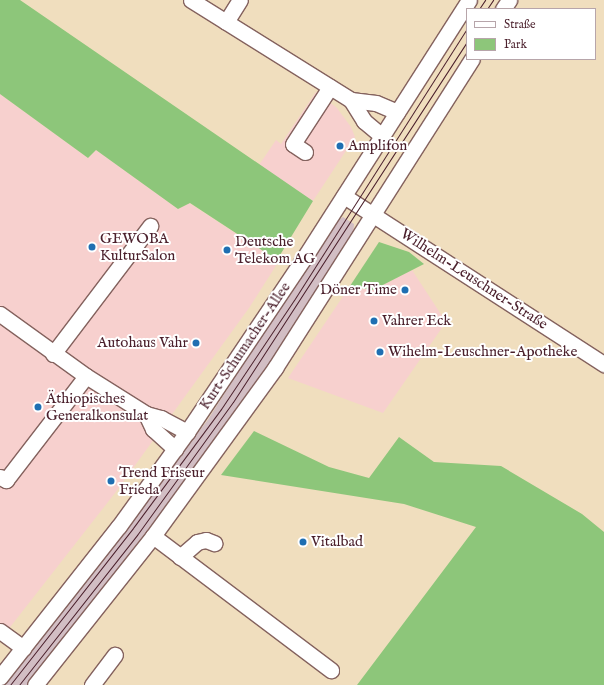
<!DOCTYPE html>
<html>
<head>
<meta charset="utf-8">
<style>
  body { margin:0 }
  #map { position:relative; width:604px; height:685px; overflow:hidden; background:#f0debe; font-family:"IM FELL English",serif }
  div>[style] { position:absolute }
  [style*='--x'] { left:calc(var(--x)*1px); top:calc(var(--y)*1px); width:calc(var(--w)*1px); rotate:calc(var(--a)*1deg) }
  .built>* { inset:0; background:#f7d0ce }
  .industrial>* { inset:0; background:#d2bec4 }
  .green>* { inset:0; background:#8dc67a }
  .roads { filter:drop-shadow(1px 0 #84625e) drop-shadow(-1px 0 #84625e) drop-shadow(0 1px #84625e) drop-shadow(0 -1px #84625e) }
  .minor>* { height:15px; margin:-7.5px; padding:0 7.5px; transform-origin:7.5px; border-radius:7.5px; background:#fff }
  .tram>* { height:1px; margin:-0.5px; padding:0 0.5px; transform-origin:0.5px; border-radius:0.5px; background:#4a1f2b }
  .dots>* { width:11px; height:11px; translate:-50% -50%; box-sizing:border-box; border:2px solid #fff; border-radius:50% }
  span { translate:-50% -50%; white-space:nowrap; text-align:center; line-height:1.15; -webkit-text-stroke:4px #fff; paint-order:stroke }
  .poi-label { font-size:15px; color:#4a1f2b }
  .left { translate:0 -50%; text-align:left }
  .right { translate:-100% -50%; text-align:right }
  .street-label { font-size:15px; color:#4a1f2b }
  .legend { position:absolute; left:466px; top:8px; width:130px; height:52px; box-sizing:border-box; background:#fff; border:1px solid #b7a5aa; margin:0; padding:5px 7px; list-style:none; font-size:12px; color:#4a1f2b }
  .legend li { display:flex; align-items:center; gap:8px; height:20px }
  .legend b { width:20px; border:1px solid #b7a5aa }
</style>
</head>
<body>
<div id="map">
  <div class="built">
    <div style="clip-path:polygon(316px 92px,337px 108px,351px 127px,355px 137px,313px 201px,259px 165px,276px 140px,281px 144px)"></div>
    <div style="clip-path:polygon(0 94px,88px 158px,96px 150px,178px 209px,189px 203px,277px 260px,277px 264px,249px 308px,115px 493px,0 640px)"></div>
    <div style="clip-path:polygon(412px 270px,446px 322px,383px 413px,288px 378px,350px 286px,373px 290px)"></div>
  </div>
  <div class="industrial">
    <div style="clip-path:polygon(343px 217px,354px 224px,353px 236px,301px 318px,229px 420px,157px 518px,27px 685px,4px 685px,207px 421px,305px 268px,336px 222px)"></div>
  </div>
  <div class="green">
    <div style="clip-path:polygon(0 0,20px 0,313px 201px,277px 260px,190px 203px,178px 209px,96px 150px,88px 158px,0 94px)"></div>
    <div style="clip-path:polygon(379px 242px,409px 252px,424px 264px,373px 290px,350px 286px)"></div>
    <div style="clip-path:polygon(254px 431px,329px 467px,369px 478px,399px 437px,434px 462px,501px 466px,582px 514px,604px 532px,604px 685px,357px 685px,476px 527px,404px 504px,221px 475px)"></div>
  </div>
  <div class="roads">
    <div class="minor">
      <div style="--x:191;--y:0;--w:189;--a:32"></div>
      <div style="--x:351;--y:100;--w:25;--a:7"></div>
      <div style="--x:376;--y:103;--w:23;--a:23"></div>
      <div style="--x:503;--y:9;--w:11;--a:-56"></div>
      <div style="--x:226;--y:22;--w:26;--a:-58"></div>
      <div style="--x:351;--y:100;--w:25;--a:58"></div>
      <div style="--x:364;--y:121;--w:23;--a:40"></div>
      <div style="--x:305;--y:152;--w:14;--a:-146"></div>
      <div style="--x:293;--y:144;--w:68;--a:-57"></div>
      <div style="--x:344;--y:196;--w:310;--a:32.9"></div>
      <div style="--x:0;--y:314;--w:106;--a:35.8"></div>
      <div style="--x:86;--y:376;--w:71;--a:32.3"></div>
      <div style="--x:146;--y:414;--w:16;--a:15"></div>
      <div style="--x:161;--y:418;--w:30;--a:28"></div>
      <div style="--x:53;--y:354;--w:161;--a:-52.8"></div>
      <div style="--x:146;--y:414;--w:17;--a:65"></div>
      <div style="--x:153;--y:429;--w:30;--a:42"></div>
      <div style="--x:0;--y:477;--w:7;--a:27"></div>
      <div style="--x:6;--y:480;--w:131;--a:-52.4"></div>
      <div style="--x:153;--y:536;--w:223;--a:37"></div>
      <div style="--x:180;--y:557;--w:23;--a:-41"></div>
      <div style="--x:197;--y:542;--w:9;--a:-13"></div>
      <div style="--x:206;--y:540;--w:9;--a:21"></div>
      <div style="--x:0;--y:631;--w:29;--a:36"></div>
      <div style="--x:0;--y:677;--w:192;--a:-51.8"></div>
      <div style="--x:119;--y:526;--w:116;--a:-54.1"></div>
      <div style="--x:187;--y:432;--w:210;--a:-56.1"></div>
      <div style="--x:304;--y:258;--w:306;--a:-57.4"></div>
      <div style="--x:35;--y:685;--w:190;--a:-51.6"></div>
      <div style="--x:153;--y:536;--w:208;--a:-54"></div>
      <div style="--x:275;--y:368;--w:366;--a:-57.5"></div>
      <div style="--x:92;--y:685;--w:38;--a:-53"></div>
    </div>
  </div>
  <div class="tram">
    <div style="--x:479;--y:9;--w:11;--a:-56"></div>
    <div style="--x:487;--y:9;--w:11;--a:-56"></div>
    <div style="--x:10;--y:685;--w:199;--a:-51.9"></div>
    <div style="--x:133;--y:528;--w:148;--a:-53.5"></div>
    <div style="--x:221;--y:409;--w:131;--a:-56.2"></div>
    <div style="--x:294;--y:300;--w:322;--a:-57.5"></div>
    <div style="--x:19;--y:685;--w:191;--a:-51.8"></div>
    <div style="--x:137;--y:535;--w:164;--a:-54.2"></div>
    <div style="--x:233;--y:402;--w:430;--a:-57"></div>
  </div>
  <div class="dots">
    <div style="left:340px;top:146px;background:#1f6fb2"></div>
    <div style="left:92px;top:247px;background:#1f6fb2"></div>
    <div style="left:227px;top:250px;background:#1f6fb2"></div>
    <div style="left:405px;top:290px;background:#1f6fb2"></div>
    <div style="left:374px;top:321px;background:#1f6fb2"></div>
    <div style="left:196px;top:343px;background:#1f6fb2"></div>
    <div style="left:380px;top:352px;background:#1f6fb2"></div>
    <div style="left:38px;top:407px;background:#1f6fb2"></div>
    <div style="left:111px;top:481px;background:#1f6fb2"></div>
    <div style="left:303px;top:542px;background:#1f6fb2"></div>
  </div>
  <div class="poi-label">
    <span class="left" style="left:348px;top:146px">Amplifon</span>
    <span class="left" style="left:100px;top:247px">GEWOBA<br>KulturSalon</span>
    <span class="left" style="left:235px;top:250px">Deutsche<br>Telekom AG</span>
    <span class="right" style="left:397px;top:290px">Döner Time</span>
    <span class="left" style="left:382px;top:321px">Vahrer Eck</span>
    <span class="right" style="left:188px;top:343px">Autohaus Vahr</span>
    <span class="left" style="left:388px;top:352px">Wihelm-Leuschner-Apotheke</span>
    <span class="left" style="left:46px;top:407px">Äthiopisches<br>Generalkonsulat</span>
    <span class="left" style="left:119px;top:481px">Trend Friseur<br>Frieda</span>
    <span class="left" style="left:311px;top:542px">Vitalbad</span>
  </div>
  <div class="street-label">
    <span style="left:474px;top:279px;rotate:33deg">Wilhelm-Leuschner-Straße</span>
    <span style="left:245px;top:346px;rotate:-56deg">Kurt-Schumacher-Allee</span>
  </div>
  <ul class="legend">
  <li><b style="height:5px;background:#fff"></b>Straße</li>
  <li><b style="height:11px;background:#8dc67a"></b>Park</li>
  </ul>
</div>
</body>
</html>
